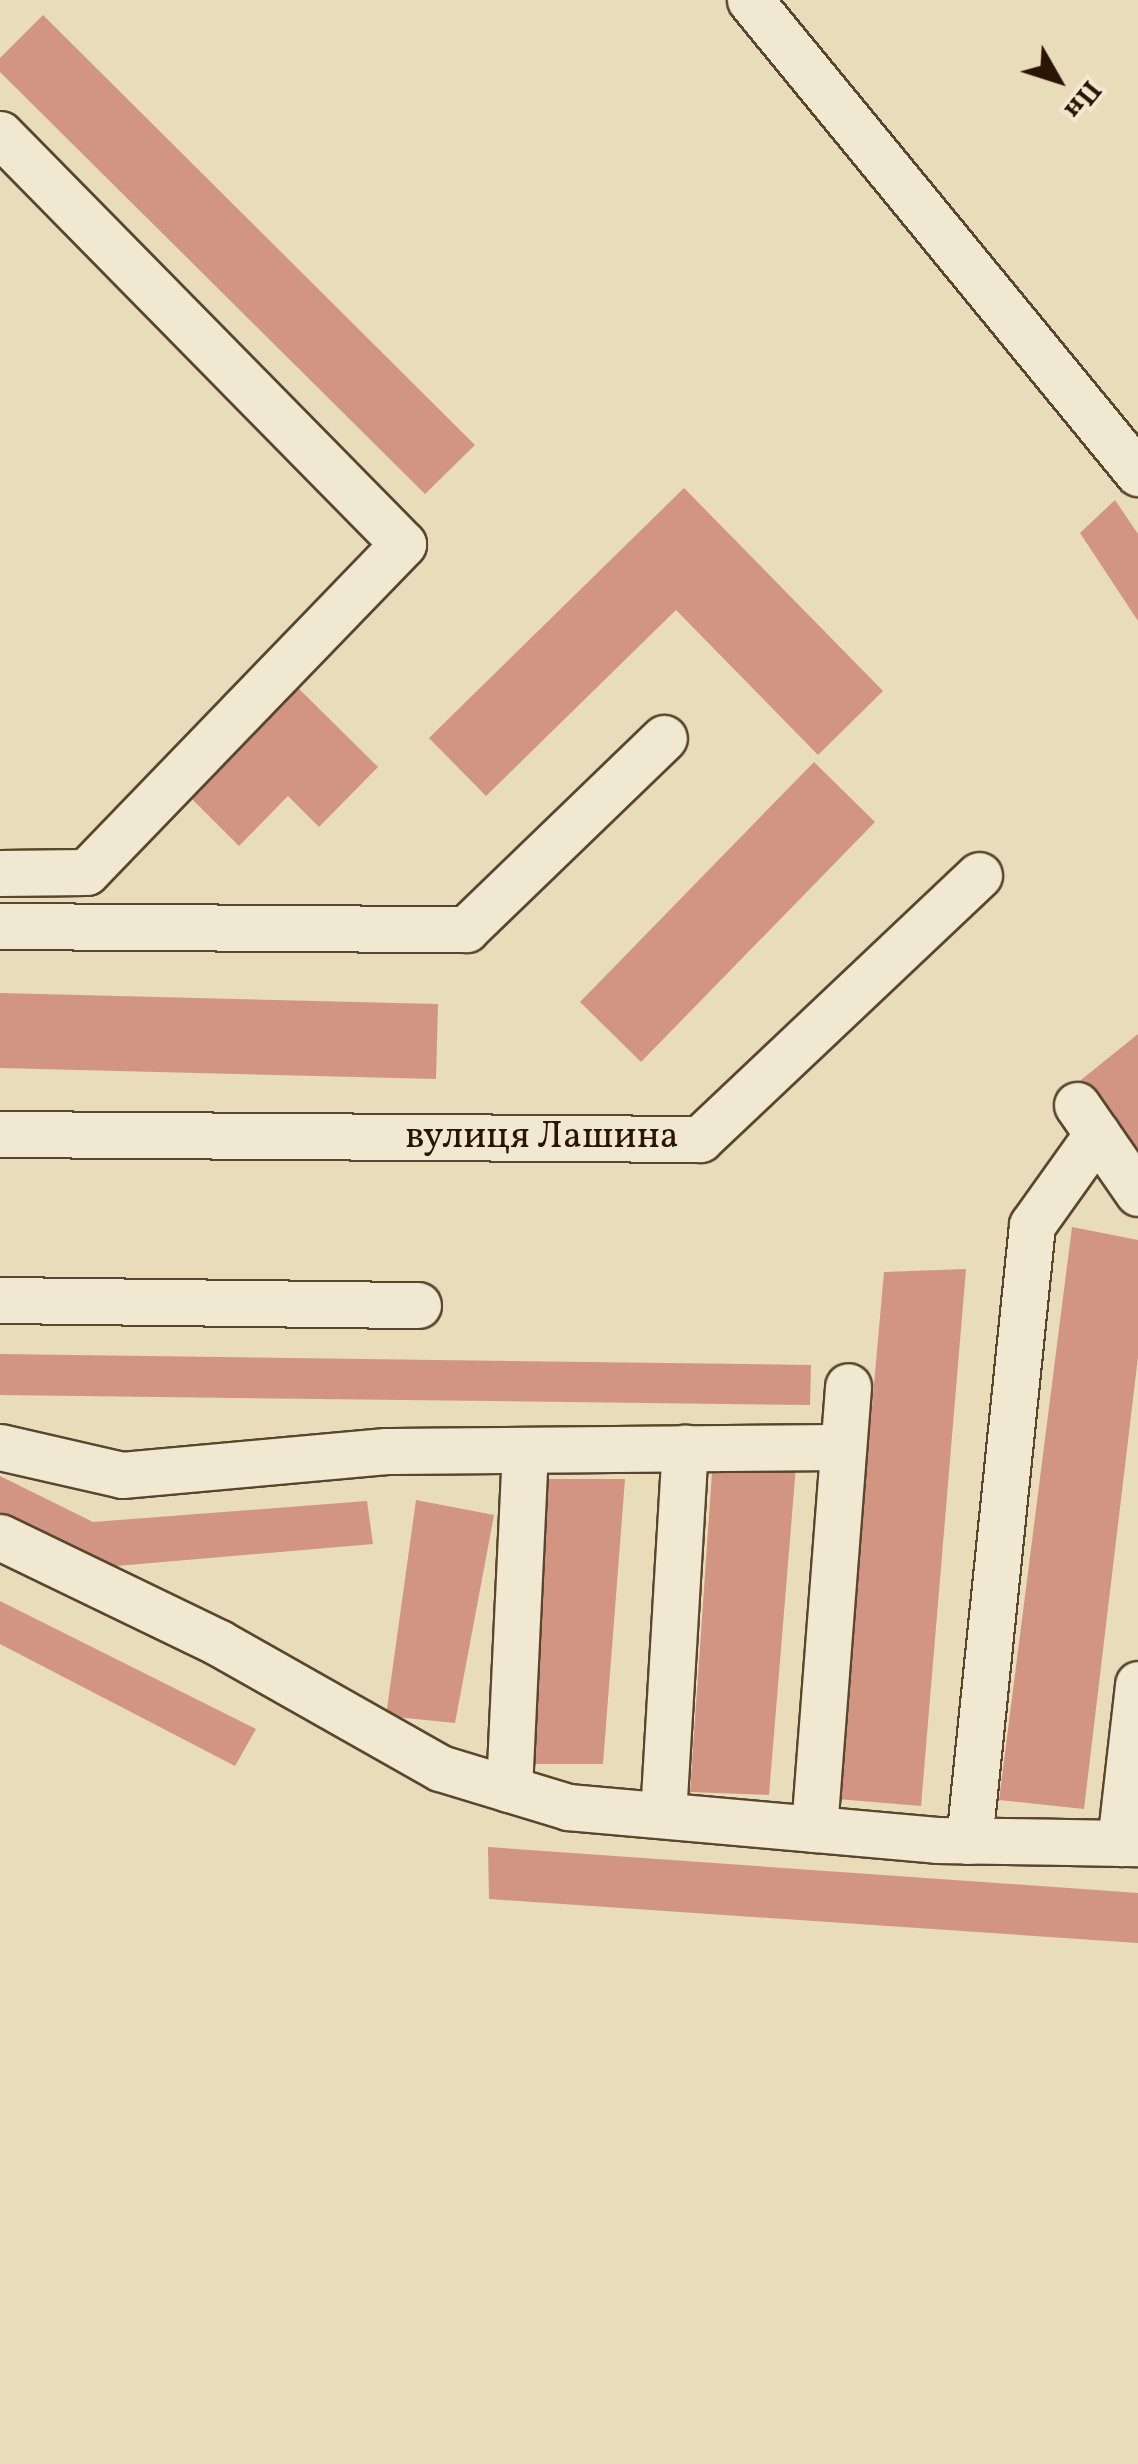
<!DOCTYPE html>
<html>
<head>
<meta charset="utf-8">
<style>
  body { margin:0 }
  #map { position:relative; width:1138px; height:2464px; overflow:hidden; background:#e9dcba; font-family:Vollkorn,serif }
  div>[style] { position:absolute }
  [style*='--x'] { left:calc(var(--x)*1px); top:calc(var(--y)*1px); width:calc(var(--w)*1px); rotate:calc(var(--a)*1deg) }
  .building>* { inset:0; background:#d29583 }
  .roads { filter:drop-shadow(2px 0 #5a462e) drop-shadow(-2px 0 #5a462e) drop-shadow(0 2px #5a462e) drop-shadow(0 -2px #5a462e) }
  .minor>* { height:45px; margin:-22.5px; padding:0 22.5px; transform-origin:22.5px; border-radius:22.5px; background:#f1e8d2 }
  span { translate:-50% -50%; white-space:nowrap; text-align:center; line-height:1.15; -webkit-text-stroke:8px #f1e8d2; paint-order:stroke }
  .street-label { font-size:38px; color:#2b1400 }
  .north { position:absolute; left:1008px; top:30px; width:100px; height:100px; -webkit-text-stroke:8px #f1e8d2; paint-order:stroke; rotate:129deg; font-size:28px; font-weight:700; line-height:40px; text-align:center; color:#2b1400 }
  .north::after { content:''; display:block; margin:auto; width:35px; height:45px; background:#2b1400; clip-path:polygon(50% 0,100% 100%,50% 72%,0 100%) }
</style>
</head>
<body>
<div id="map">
  <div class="building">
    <div style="clip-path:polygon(43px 15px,475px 445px,425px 494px,0 72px,0 58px)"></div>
    <div style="clip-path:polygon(684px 488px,883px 691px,818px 755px,676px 610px,486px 796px,429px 738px)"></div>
    <div style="clip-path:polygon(1115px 500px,1138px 534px,1138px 621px,1080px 533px)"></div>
    <div style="clip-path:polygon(291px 681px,378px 767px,319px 827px,288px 796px,239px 846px,184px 791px)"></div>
    <div style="clip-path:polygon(814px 762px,875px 822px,641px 1062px,580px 1002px)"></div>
    <div style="clip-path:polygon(0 993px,438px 1004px,436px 1079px,0 1068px)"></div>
    <div style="clip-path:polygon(1138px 1034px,1138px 1167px,1076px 1084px)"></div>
    <div style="clip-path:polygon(1072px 1227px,1138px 1240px,1138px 1357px,1084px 1809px,999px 1800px)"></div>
    <div style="clip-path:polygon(966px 1269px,921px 1806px,837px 1799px,884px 1272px)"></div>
    <div style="clip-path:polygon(0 1354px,811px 1365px,810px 1405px,0 1395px)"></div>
    <div style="clip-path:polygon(713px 1458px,796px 1466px,769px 1795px,690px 1792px)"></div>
    <div style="clip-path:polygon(0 1476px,93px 1522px,367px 1501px,373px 1544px,93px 1568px,0 1523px)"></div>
    <div style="clip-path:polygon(544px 1479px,625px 1479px,603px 1764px,527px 1764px)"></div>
    <div style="clip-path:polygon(416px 1500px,494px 1515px,455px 1723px,386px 1716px)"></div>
    <div style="clip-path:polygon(0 1601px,256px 1729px,235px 1766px,0 1644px)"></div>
    <div style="clip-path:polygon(488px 1847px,1138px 1893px,1138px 1943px,489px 1899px)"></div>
  </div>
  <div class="roads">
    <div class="minor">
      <div style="--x:750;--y:0;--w:612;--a:50.64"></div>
      <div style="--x:0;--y:134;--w:575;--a:45.49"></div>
      <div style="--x:403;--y:544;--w:456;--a:134"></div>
      <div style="--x:86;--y:872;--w:86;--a:179.3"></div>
      <div style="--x:0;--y:926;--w:466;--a:0.4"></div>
      <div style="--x:466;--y:929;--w:275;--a:-44"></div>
      <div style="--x:1077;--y:1105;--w:107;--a:55.3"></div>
      <div style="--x:0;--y:1134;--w:700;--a:0.41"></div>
      <div style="--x:700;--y:1139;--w:384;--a:-43.4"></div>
      <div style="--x:0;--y:1300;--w:418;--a:0.7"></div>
      <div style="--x:0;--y:1447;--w:125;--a:12.9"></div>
      <div style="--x:122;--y:1475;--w:265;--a:-5.2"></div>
      <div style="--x:386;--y:1451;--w:456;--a:-0.5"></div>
      <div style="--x:0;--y:1537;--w:243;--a:25.8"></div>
      <div style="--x:219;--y:1643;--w:254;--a:29.5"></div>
      <div style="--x:440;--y:1768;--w:134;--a:16.9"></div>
      <div style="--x:568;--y:1807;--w:370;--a:5.1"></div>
      <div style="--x:937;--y:1840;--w:201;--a:0.9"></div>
      <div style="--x:509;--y:1789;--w:339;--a:-87.3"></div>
      <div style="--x:663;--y:1815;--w:368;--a:-86.6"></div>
      <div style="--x:814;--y:1829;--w:444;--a:-85.6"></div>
      <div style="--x:969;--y:1841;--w:619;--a:-84.16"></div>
      <div style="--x:1032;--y:1225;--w:112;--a:-54.5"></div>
      <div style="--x:1120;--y:1843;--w:160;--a:-83.5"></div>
    </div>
  </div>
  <div class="street-label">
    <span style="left:542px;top:1138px">вулиця Лашина</span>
  </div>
  <div class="north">Пн</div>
</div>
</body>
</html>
